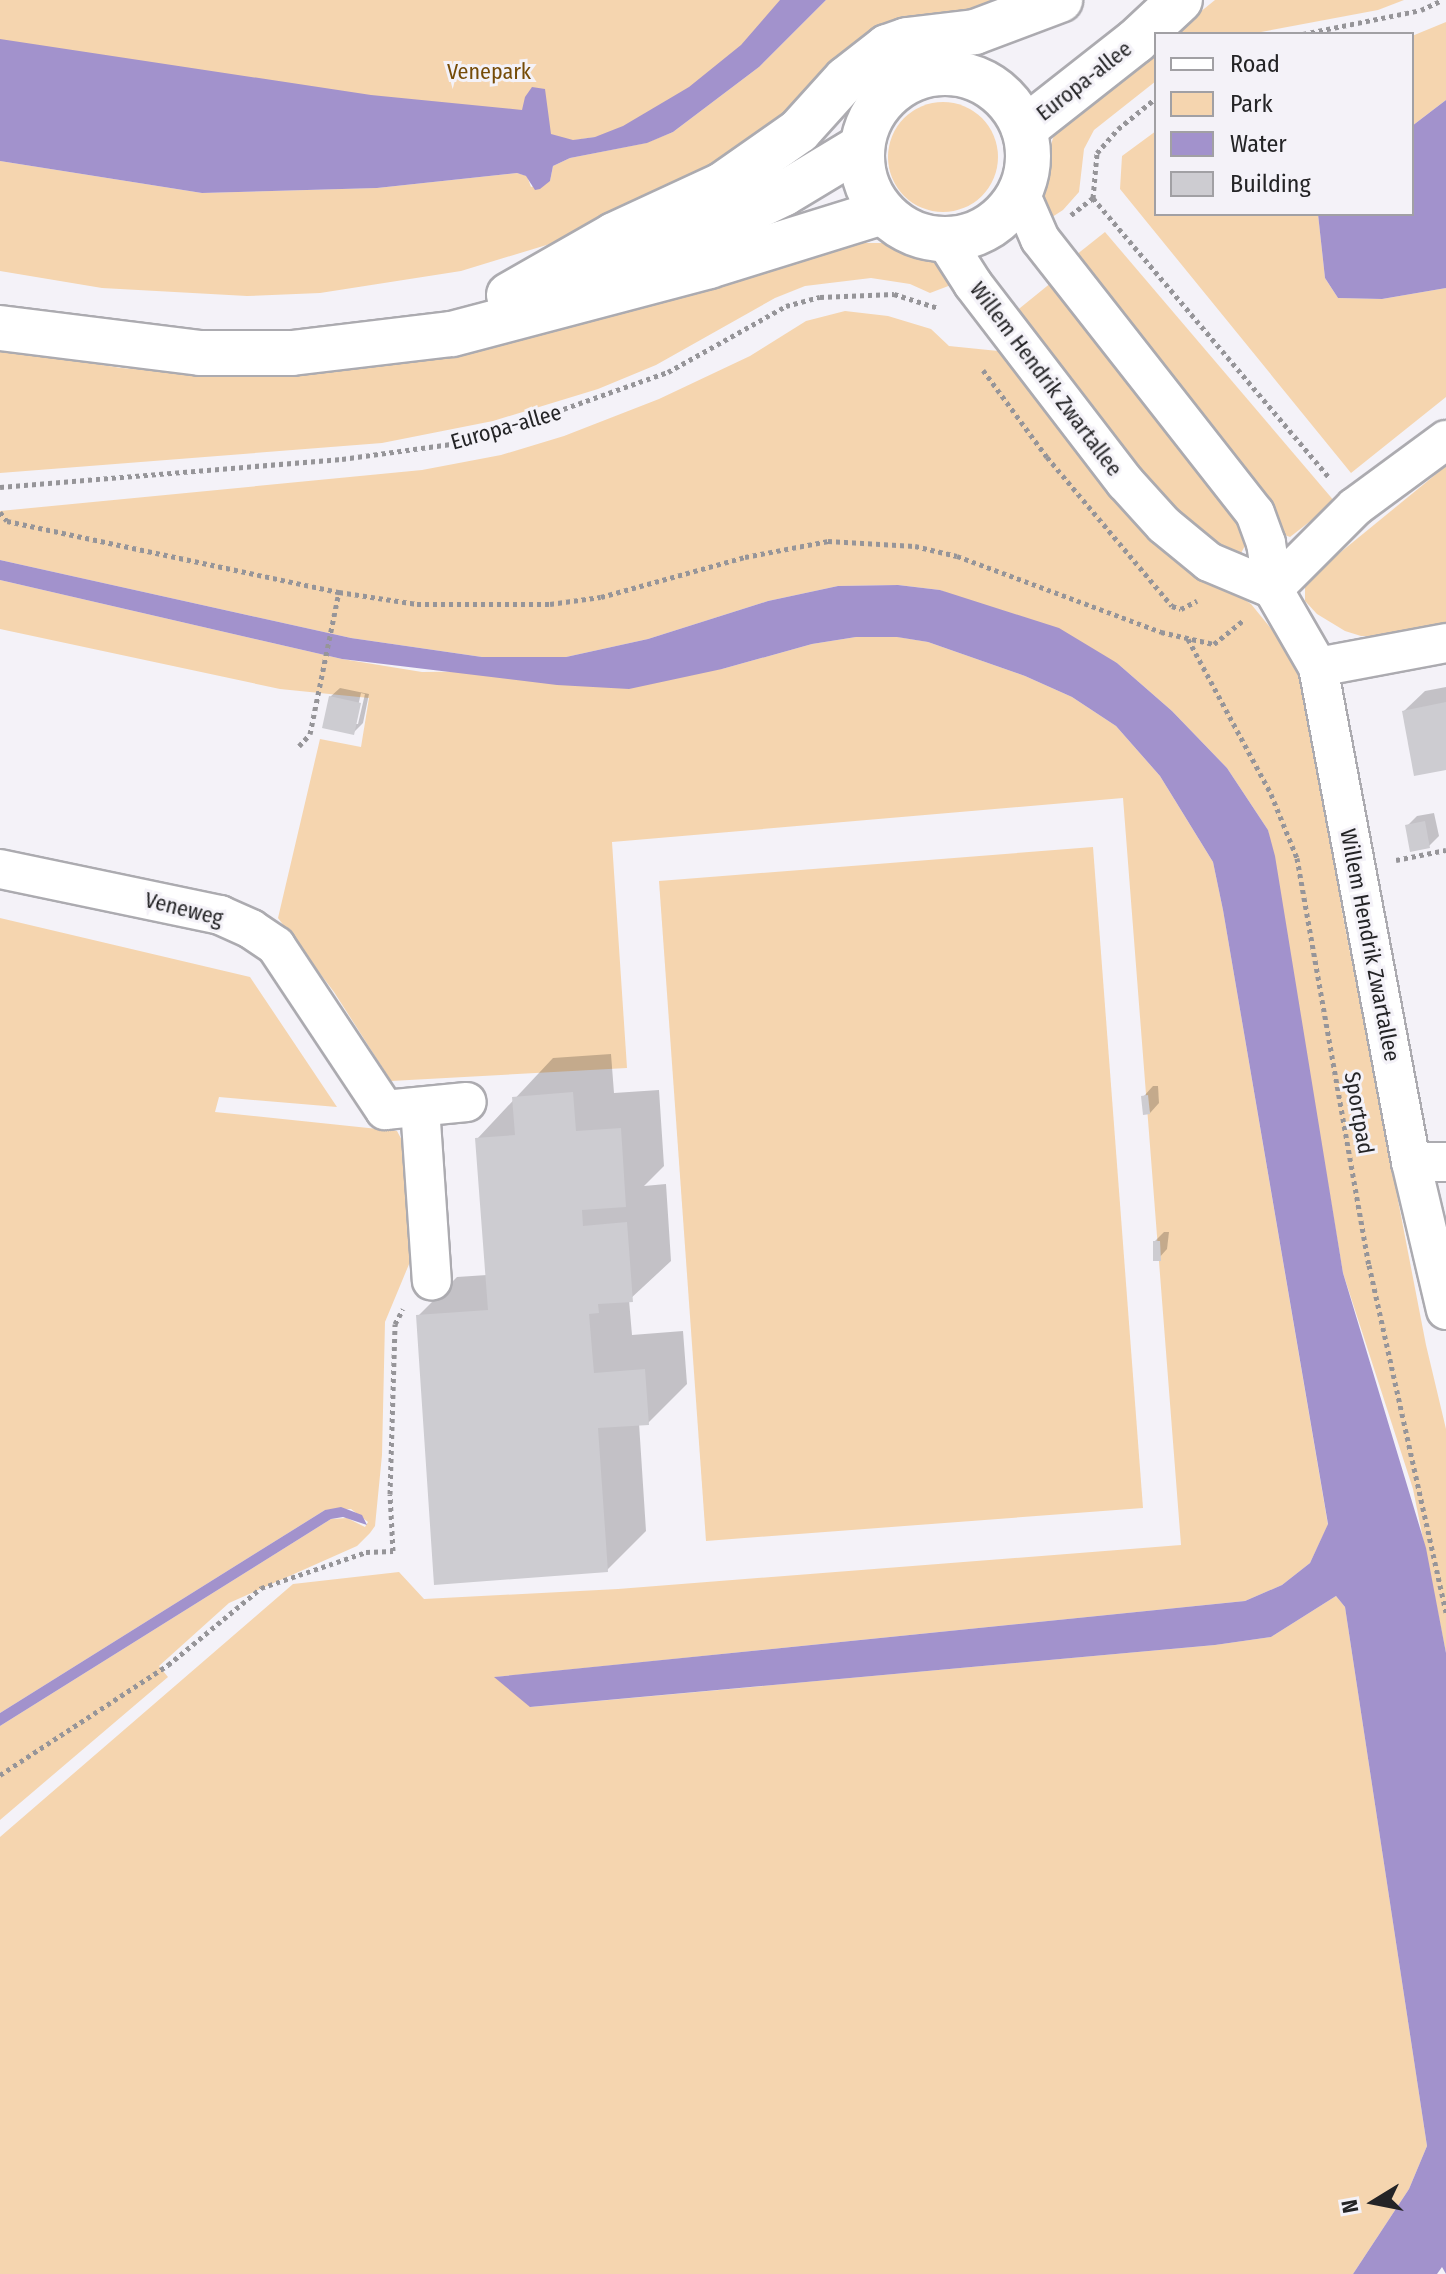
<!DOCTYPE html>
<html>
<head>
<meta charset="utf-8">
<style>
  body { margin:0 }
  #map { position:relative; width:1446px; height:2274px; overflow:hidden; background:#f4f2f8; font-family:"Fira Sans Condensed",sans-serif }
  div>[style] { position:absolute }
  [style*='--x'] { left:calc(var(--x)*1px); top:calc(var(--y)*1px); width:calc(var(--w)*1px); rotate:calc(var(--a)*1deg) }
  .green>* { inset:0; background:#f5d5af }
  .round { border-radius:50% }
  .water>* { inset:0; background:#a292cc }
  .shadow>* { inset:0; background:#0003 }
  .building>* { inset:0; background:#cdccd1 }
  .path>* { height:5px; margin-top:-2.5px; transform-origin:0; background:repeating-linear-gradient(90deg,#969599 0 4px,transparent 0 8px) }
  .roads { filter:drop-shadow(2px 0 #acabb0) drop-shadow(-2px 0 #acabb0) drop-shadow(0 2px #acabb0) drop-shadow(0 -2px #acabb0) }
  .street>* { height:38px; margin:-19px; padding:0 19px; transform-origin:19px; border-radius:19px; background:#fff }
  .secondary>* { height:44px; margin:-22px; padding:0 22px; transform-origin:22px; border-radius:22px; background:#fff }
  .secondary>.ring { margin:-22px; padding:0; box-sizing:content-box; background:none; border:44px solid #fff; border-radius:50% }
  span { translate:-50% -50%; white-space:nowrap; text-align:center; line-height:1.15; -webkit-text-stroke:6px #f4f2f8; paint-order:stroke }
  .park-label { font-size:22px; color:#754b07 }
  .street-label { font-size:22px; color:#242426 }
  .legend { position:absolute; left:1154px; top:32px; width:260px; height:184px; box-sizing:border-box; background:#f4f2f8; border:2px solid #a1a0a4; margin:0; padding:10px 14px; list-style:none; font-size:24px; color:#242426 }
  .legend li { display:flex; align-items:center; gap:16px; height:40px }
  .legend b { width:40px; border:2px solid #a1a0a4 }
  .north { position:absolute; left:1334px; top:2162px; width:80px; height:80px; -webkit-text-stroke:6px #f4f2f8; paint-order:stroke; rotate:260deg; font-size:22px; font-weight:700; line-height:32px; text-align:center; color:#242426 }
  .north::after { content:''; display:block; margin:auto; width:28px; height:36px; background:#242426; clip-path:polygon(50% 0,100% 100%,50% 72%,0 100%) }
</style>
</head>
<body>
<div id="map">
  <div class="green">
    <div style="clip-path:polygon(0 0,810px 0,637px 131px,533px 146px,0 86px)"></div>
    <div style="clip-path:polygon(826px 0,1016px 0,769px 139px,596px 230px,461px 271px,320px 293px,247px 296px,102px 288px,0 271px,0 161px,202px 193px,377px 188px,517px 173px,527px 176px,531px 187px,550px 181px,553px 166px,570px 158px,646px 143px,673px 132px,759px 67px)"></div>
    <div style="clip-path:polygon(1215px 0,1404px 0,1378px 10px,1250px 34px,1173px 34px)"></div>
    <div style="clip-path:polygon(1446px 22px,1446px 100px,1412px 126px,1412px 36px)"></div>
    <div style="clip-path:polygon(1156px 46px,1156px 81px,1094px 130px,1084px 149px,1079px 192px,1063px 210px,1046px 221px,1043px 173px,1053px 138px,1063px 122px)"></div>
    <div class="round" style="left:888px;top:102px;width:110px;height:110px"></div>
    <div style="clip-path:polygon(1156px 131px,1156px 214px,1318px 214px,1325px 278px,1338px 298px,1382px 299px,1446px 288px,1446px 397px,1351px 473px,1120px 189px,1122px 156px)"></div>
    <div style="clip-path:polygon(1105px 232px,1335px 502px,1290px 537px,1274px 531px,1071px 259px)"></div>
    <div style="clip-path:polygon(854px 243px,888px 243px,931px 257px,951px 285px,930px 293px,910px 284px,871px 278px,805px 286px,775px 298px,656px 365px,598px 389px,493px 421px,382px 443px,0 473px,0 348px,121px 368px,202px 374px,305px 372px,381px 365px,447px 356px,528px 337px)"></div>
    <div style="clip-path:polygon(1057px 278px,1249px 538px,1239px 557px,1208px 547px,1165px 497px,1130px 463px,1014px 313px)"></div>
    <div style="clip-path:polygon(845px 311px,888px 316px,931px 329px,949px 346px,1008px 352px,1177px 554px,1251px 604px,1296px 659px,1310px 696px,1342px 911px,1426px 1345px,1446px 1429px,1446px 1653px,1413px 1489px,1343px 1273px,1268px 830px,1227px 768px,1172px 711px,1117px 663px,940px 590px,898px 585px,838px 586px,768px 601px,648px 639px,566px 657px,536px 658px,482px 657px,351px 638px,0 560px,0 511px,422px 470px,501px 455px,564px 436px,659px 399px,750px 356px,806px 321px)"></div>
    <div style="clip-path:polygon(1446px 466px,1446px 623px,1378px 636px,1361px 636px,1345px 631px,1317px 614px,1305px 601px,1305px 585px,1309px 578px)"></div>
    <div style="clip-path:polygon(0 580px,342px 659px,422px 672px,722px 669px,812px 644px,856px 637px,898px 637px,928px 642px,1025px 676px,1072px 697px,1116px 726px,1160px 776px,1213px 862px,1223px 910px,1328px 1525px,1310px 1563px,1282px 1585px,1245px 1601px,495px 1677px,531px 1707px,1215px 1645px,1271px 1637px,1336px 1596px,1345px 1607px,1427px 2146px,1409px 2189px,1353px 2274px,0 2274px,0 1837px,293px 1584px,399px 1572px,424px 1599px,618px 1589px,1181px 1545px,1123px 798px,612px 842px,627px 1068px,391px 1081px,334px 992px,278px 918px,320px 739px,361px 747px,369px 698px,280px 689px,0 629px)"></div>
    <div style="clip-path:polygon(1093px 847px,1143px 1508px,706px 1541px,659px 881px)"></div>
    <div style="clip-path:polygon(0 918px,250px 977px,337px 1107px,219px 1097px,215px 1112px,397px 1131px,405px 1146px,412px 1257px,385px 1322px,382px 1455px,375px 1526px,370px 1533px,357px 1546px,229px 1603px,159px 1666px,168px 1677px,0 1820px,0 1726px,331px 1519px,347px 1518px,365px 1527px,368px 1522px,351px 1509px,325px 1510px,0 1713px)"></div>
  </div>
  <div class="water">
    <div style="clip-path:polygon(780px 0,826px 0,759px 67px,673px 132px,647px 143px,570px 158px,553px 166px,550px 181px,540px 189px,535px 190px,526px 176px,517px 173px,377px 188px,202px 193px,0 161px,0 39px,371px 95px,522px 110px,525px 97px,532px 87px,545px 89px,551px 134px,573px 140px,595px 137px,623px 126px,689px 87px,741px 45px)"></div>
    <div style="clip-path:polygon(1446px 100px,1446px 288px,1382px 299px,1338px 298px,1325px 278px,1318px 214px,1412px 214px,1412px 126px)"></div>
    <div style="clip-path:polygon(0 560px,351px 638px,482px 657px,566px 657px,648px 639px,768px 601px,838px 586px,898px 585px,940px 590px,1059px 628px,1117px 663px,1172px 711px,1227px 768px,1268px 830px,1275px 856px,1343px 1273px,1426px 1548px,1446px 1653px,1446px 2274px,1442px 2267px,1437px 2274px,1353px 2274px,1409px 2189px,1427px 2146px,1345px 1607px,1336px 1596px,1271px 1637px,1215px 1645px,530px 1707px,494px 1677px,1245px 1601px,1282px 1585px,1310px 1563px,1328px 1524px,1223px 910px,1213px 862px,1160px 776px,1116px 726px,1072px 697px,1025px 676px,928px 642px,897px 637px,856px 637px,812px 644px,722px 669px,629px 689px,557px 685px,342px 659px,0 580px)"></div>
    <div style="clip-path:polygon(341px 1507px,362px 1515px,367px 1525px,343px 1517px,331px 1519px,0 1726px,0 1713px,325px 1510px)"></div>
  </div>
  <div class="shadow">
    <div style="clip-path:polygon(1446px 687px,1446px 768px,1404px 711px,1425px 691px)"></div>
    <div style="clip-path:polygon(evenodd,340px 688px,369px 694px,363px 723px,353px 733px,330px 697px,340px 688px,361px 693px,365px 694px,358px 724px,354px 724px,361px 693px)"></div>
    <div style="clip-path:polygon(1434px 813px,1439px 836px,1429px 846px,1407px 826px,1417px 816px)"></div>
    <div style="clip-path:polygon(611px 1054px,614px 1093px,659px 1090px,664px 1166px,644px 1186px,666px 1184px,671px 1261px,629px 1300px,632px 1335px,683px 1331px,687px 1384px,648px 1423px,639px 1423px,646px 1531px,607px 1570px,418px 1316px,457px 1277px,487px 1275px,477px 1139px,553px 1058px)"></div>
    <div style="clip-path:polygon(1153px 1086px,1158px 1086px,1159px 1103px,1150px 1113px,1144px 1096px)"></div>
    <div style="clip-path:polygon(1164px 1232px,1169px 1232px,1167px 1249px,1158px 1259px,1155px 1241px)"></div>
  </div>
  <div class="building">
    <div style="clip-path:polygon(329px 696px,361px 703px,354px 735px,322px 728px)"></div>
    <div style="clip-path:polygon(1446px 702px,1446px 770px,1414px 776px,1402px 711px)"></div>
    <div style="clip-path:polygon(1425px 821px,1430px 848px,1410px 852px,1405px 825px)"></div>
    <div style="clip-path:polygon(573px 1092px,576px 1131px,621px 1128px,626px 1207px,582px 1210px,583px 1226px,627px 1222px,633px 1302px,598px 1304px,599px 1313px,589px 1314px,594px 1373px,645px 1369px,649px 1425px,598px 1428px,608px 1572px,434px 1585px,416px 1315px,488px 1310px,475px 1138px,515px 1135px,512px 1097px)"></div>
    <div style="clip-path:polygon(1148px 1095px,1150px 1114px,1143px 1115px,1141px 1096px)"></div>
    <div style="clip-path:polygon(1153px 1241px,1160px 1241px,1161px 1261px,1153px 1261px)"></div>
  </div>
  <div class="path">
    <div style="--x:1303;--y:34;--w:120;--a:-11.5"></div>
    <div style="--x:1421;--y:10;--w:23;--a:-25"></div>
    <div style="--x:1093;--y:198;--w:367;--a:49.8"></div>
    <div style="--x:1093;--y:198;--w:45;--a:-84.9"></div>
    <div style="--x:1097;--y:153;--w:32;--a:-49"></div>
    <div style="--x:1118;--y:129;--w:49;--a:-39.2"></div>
    <div style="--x:1071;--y:215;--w:28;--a:-38"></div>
    <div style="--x:983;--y:370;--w:108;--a:53.7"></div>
    <div style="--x:1047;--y:457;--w:194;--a:50"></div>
    <div style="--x:1172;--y:606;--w:9;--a:18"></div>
    <div style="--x:1181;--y:609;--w:18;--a:-27"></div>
    <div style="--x:0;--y:487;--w:343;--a:-4.7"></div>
    <div style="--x:342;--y:459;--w:132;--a:-7.8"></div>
    <div style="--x:473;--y:441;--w:207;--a:-19.5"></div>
    <div style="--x:668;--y:372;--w:135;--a:-29.2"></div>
    <div style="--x:786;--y:306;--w:35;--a:-15"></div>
    <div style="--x:820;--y:297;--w:74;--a:-2.3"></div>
    <div style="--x:894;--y:294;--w:46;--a:17.7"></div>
    <div style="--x:0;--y:512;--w:11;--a:52"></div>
    <div style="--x:7;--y:521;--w:340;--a:12.1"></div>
    <div style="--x:339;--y:592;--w:79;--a:8.7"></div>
    <div style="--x:417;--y:604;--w:133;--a:0"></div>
    <div style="--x:550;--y:604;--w:51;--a:-7.8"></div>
    <div style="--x:601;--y:597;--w:149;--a:-15.5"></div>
    <div style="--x:745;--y:557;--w:85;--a:-10.9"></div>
    <div style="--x:828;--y:541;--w:87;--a:3.3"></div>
    <div style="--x:915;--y:546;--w:43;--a:13.4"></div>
    <div style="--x:957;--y:556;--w:218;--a:20.4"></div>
    <div style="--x:1161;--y:632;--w:54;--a:12.8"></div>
    <div style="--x:1214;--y:644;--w:38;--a:-39"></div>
    <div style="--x:1188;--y:639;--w:176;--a:61.8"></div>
    <div style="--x:1271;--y:794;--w:69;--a:67.9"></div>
    <div style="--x:1297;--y:858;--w:413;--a:80"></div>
    <div style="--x:1369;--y:1265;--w:356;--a:77.5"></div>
    <div style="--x:299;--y:746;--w:16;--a:-47"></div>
    <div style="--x:310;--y:734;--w:145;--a:-78.5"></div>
    <div style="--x:1396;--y:860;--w:51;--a:-11.3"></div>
    <div style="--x:0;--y:1775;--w:201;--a:-33.2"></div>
    <div style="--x:168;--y:1665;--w:121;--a:-39.6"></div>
    <div style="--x:261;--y:1588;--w:111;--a:-18.9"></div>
    <div style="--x:366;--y:1552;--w:27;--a:-2"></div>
    <div style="--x:393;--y:1551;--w:57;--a:-93"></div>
    <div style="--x:390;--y:1494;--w:170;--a:-88.3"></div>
    <div style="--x:395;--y:1324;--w:17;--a:-62"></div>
  </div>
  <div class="roads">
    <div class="street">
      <div style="--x:1020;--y:193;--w:50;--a:66.5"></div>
      <div style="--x:1040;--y:239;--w:348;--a:51.9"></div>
      <div style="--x:1255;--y:513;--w:32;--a:70"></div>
      <div style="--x:1266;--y:543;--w:47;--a:81.3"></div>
      <div style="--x:1273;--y:589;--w:90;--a:60"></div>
      <div style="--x:1318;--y:667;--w:504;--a:79.36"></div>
      <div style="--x:1411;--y:1162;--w:152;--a:76.7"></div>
      <div style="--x:945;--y:240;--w:52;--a:57.5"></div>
      <div style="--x:973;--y:284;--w:250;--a:52.5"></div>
      <div style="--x:1125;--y:482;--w:58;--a:47.8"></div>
      <div style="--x:1164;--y:525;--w:58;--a:39.4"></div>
      <div style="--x:1209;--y:562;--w:69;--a:22.9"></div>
      <div style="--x:1273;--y:589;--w:116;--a:-45"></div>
      <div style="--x:1355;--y:507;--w:113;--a:-36.4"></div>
      <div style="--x:1318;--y:667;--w:130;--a:-10.6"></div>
      <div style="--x:0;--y:869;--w:225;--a:11.8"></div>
      <div style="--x:220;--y:915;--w:34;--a:24"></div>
      <div style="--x:251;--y:929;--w:30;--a:34"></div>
      <div style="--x:276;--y:946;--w:197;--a:56.4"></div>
      <div style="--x:385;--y:1110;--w:82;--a:-5.6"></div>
      <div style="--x:420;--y:1107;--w:174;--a:86.1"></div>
      <div style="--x:1411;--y:1162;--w:35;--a:0"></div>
    </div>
    <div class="secondary">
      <div class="ring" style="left:862px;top:73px;width:122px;height:122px"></div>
      <div style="--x:1024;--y:129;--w:142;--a:-38.2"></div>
      <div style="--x:1136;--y:41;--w:60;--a:-43"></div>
      <div style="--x:587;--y:270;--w:114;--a:-17.3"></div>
      <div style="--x:696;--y:236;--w:97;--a:-25.8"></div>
      <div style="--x:783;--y:194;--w:91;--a:-31.1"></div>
      <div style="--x:509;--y:295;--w:121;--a:-29.7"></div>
      <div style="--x:614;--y:235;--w:119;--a:-24.8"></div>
      <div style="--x:722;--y:185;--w:94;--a:-35"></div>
      <div style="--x:799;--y:131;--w:70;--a:-47.9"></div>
      <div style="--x:846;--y:79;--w:52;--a:-38"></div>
      <div style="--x:887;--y:47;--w:21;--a:-19"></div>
      <div style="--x:907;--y:40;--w:68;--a:-6.7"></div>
      <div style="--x:975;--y:32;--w:91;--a:-20.6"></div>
      <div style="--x:0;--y:328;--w:202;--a:7.1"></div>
      <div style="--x:200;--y:353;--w:92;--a:0"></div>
      <div style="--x:292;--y:353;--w:161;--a:-6.8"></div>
      <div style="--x:452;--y:334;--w:266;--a:-14.8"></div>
      <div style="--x:709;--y:266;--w:181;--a:-17.3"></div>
    </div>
  </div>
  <div class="park-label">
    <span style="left:489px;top:72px">Venepark</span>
  </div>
  <div class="street-label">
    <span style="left:1084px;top:81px;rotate:-38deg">Europa-allee</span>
    <span style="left:1046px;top:379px;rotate:53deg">Willem Hendrik Zwartallee</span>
    <span style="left:506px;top:427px;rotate:-16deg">Europa-allee</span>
    <span style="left:184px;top:909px;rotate:14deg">Veneweg</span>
    <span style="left:1370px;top:945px;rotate:79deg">Willem Hendrik Zwartallee</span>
    <span style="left:1359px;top:1113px;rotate:80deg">Sportpad</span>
  </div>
  <ul class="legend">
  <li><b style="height:10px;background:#fff"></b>Road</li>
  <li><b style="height:22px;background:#f5d5af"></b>Park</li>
  <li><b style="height:22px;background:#a292cc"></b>Water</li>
  <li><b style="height:22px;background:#cdccd1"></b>Building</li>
  </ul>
  <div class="north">N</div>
</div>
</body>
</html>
